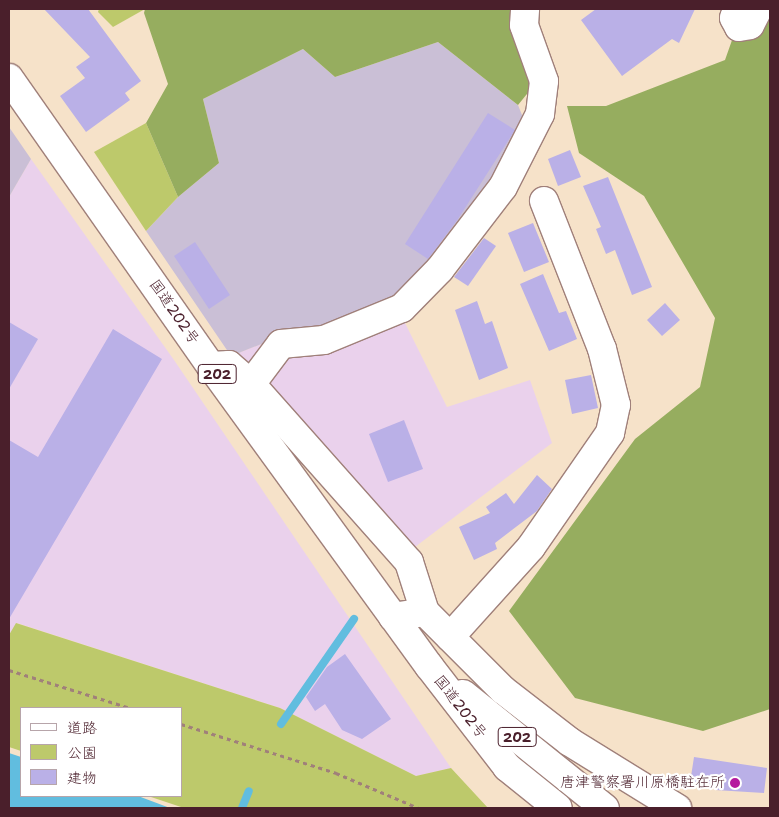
<!DOCTYPE html>
<html>
<head>
<meta charset="utf-8">
<style>
  body { margin:0 }
  #map { position:relative; width:779px; height:817px; overflow:hidden; background:#f6e2c9; font-family:"Shantell Sans","Klee One",sans-serif }
  div>[style] { position:absolute }
  [style*='--x'] { left:calc(var(--x)*1px); top:calc(var(--y)*1px); width:calc(var(--w)*1px); rotate:calc(var(--a)*1deg) }
  .built>* { inset:0; background:#ead1ec }
  .industrial>* { inset:0; background:#cabfd6 }
  .green>* { inset:0; background:#bdc96b }
  .forest>* { inset:0; background:#96ad5f }
  .water>* { inset:0; background:#61bddf }
  .stream>* { height:8px; margin:-4px; padding:0 4px; transform-origin:4px; border-radius:4px; background:#61bddf }
  .building>* { inset:0; background:#bab0e7 }
  .path>* { height:3px; margin-top:-1.5px; transform-origin:0; background:repeating-linear-gradient(90deg,#a0807a 0 4px,transparent 0 8px) }
  .roads { filter:drop-shadow(1px 0 #a0807a) drop-shadow(-1px 0 #a0807a) drop-shadow(0 1px #a0807a) drop-shadow(0 -1px #a0807a) }
  .minor>* { height:28px; margin:-14px; padding:0 14px; transform-origin:14px; border-radius:14px; background:#fff }
  .highway>* { height:28px; margin:-14px; padding:0 14px; transform-origin:14px; border-radius:14px; background:#fff }
  .dots>* { width:14px; height:14px; translate:-50% -50%; box-sizing:border-box; border:2px solid #fff; border-radius:50% }
  span { translate:-50% -50%; white-space:nowrap; text-align:center; line-height:1.15; -webkit-text-stroke:4.5px #fff; paint-order:stroke }
  .shield-label span { padding:1px 4px; background:#fff; border:1px solid; border-radius:4px; -webkit-text-stroke-width:0 }
  .shield-label { font-size:14px; color:#4a1f2b; font-weight:700 }
  .street-label { font-size:15px; color:#4a1f2b }
  .poi-label { font-size:15px; color:#4a1f2b }
  .right { translate:-100% -50%; text-align:right }
  .frame { position:absolute; inset:0; border:10px solid #4a1f2b; pointer-events:none }
  .legend { position:absolute; left:20px; top:707px; width:162px; height:90px; box-sizing:border-box; background:#fff; border:1px solid #b7a5aa; margin:0; padding:6px 9px; list-style:none; font-size:15px; color:#4a1f2b }
  .legend li { display:flex; align-items:center; gap:10px; height:25px }
  .legend b { width:25px; border:1px solid #b7a5aa }
</style>
</head>
<body>
<div id="map">
  <div class="built">
    <div style="clip-path:polygon(31px 159px,174px 360px,451px 768px,416px 776px,280px 708px,17px 623px,9px 635px,9px 197px)"></div>
    <div style="clip-path:polygon(395px 303px,447px 407px,530px 380px,552px 443px,415px 547px,231px 356px,284px 335px)"></div>
  </div>
  <div class="industrial">
    <div style="clip-path:polygon(438px 42px,518px 105px,528px 130px,436px 264px,395px 303px,319px 333px,284px 335px,231px 356px,146px 231px,178px 197px,219px 163px,203px 99px,303px 49px,335px 77px)"></div>
    <div style="clip-path:polygon(9px 127px,31px 159px,9px 197px)"></div>
  </div>
  <div class="green">
    <div style="clip-path:polygon(99px 9px,145px 9px,113px 27px,98px 12px)"></div>
    <div style="clip-path:polygon(146px 123px,178px 197px,146px 231px,94px 152px)"></div>
    <div style="clip-path:polygon(16px 623px,280px 708px,416px 776px,451px 768px,488px 808px,184px 808px,148px 796px,181px 796px,181px 708px,21px 708px,21px 751px,9px 747px,9px 635px)"></div>
  </div>
  <div class="forest">
    <div style="clip-path:polygon(145px 9px,510px 9px,531px 89px,518px 105px,438px 42px,335px 77px,303px 49px,203px 99px,219px 163px,178px 197px,146px 123px,168px 84px,144px 13px)"></div>
    <div style="clip-path:polygon(743px 9px,770px 9px,770px 709px,703px 731px,575px 698px,509px 611px,635px 439px,700px 387px,715px 318px,644px 196px,579px 153px,567px 106px,606px 106px,725px 60px)"></div>
  </div>
  <div class="water">
    <div style="clip-path:polygon(9px 753px,21px 757px,21px 796px,138px 796px,170px 808px,9px 808px)"></div>
  </div>
  <div class="stream">
    <div style="--x:281;--y:724;--w:128;--a:-55.2"></div>
    <div style="--x:242;--y:808;--w:18;--a:-68"></div>
  </div>
  <div class="building">
    <div style="clip-path:polygon(44px 9px,88px 9px,141px 81px,125px 93px,130px 100px,86px 132px,60px 96px,85px 78px,76px 67px,90px 57px)"></div>
    <div style="clip-path:polygon(596px 9px,695px 9px,679px 43px,672px 39px,622px 76px,581px 20px)"></div>
    <div style="clip-path:polygon(488px 113px,515px 130px,458px 219px,428px 259px,405px 244px)"></div>
    <div style="clip-path:polygon(570px 150px,581px 177px,558px 186px,548px 159px)"></div>
    <div style="clip-path:polygon(608px 177px,652px 287px,632px 295px,615px 250px,606px 254px,596px 229px,601px 227px,583px 186px)"></div>
    <div style="clip-path:polygon(533px 223px,549px 262px,524px 272px,508px 233px)"></div>
    <div style="clip-path:polygon(484px 238px,496px 246px,468px 286px,454px 277px)"></div>
    <div style="clip-path:polygon(195px 242px,230px 295px,209px 309px,174px 256px)"></div>
    <div style="clip-path:polygon(543px 274px,559px 313px,566px 311px,577px 339px,549px 351px,520px 284px)"></div>
    <div style="clip-path:polygon(477px 301px,485px 324px,492px 321px,508px 368px,479px 380px,455px 310px)"></div>
    <div style="clip-path:polygon(665px 303px,680px 320px,662px 336px,647px 320px)"></div>
    <div style="clip-path:polygon(9px 322px,38px 339px,9px 389px)"></div>
    <div style="clip-path:polygon(113px 329px,162px 359px,9px 619px,9px 440px,38px 457px)"></div>
    <div style="clip-path:polygon(591px 375px,598px 408px,572px 414px,565px 380px)"></div>
    <div style="clip-path:polygon(404px 420px,423px 469px,388px 482px,369px 434px)"></div>
    <div style="clip-path:polygon(537px 475px,552px 489px,537px 511px,495px 543px,497px 549px,474px 560px,459px 527px,490px 513px,486px 507px,506px 493px,514px 504px)"></div>
    <div style="clip-path:polygon(345px 654px,391px 719px,362px 739px,342px 730px,325px 704px,315px 711px,306px 697px,327px 667px)"></div>
    <div style="clip-path:polygon(694px 757px,767px 768px,764px 793px,715px 790px,716px 786px,690px 783px)"></div>
  </div>
  <div class="path">
    <div style="--x:9;--y:670;--w:127;--a:17.4"></div>
    <div style="--x:181;--y:724;--w:163;--a:17.5"></div>
    <div style="--x:336;--y:773;--w:90;--a:22.9"></div>
  </div>
  <div class="roads">
    <div class="minor">
      <div style="--x:737;--y:9;--w:9;--a:108"></div>
      <div style="--x:734;--y:18;--w:10;--a:61"></div>
      <div style="--x:739;--y:27;--w:11;--a:-10"></div>
      <div style="--x:750;--y:25;--w:18;--a:-63"></div>
      <div style="--x:211;--y:366;--w:18;--a:-3"></div>
      <div style="--x:229;--y:365;--w:29;--a:41"></div>
      <div style="--x:251;--y:384;--w:50;--a:-53.1"></div>
      <div style="--x:281;--y:344;--w:43;--a:-5.3"></div>
      <div style="--x:324;--y:340;--w:84;--a:-22.3"></div>
      <div style="--x:402;--y:308;--w:54;--a:-45.7"></div>
      <div style="--x:440;--y:269;--w:103;--a:-52.5"></div>
      <div style="--x:503;--y:187;--w:82;--a:-63.1"></div>
      <div style="--x:540;--y:114;--w:33;--a:-83"></div>
      <div style="--x:544;--y:81;--w:59;--a:-109.7"></div>
      <div style="--x:524;--y:25;--w:16;--a:-86"></div>
      <div style="--x:251;--y:384;--w:238;--a:48.4"></div>
      <div style="--x:409;--y:562;--w:52;--a:72.3"></div>
      <div style="--x:393;--y:617;--w:32;--a:-9"></div>
      <div style="--x:425;--y:612;--w:110;--a:45"></div>
      <div style="--x:503;--y:690;--w:85;--a:37.8"></div>
      <div style="--x:570;--y:742;--w:126;--a:31.7"></div>
      <div style="--x:450;--y:637;--w:121;--a:-48"></div>
      <div style="--x:531;--y:547;--w:139;--a:-55.3"></div>
      <div style="--x:610;--y:433;--w:29;--a:-78"></div>
      <div style="--x:616;--y:405;--w:58;--a:-104"></div>
      <div style="--x:602;--y:349;--w:159;--a:-111.4"></div>
    </div>
    <div class="highway">
      <div style="--x:9;--y:78;--w:352;--a:55"></div>
      <div style="--x:211;--y:366;--w:371;--a:54"></div>
      <div style="--x:429;--y:666;--w:128;--a:52.3"></div>
      <div style="--x:507;--y:767;--w:65;--a:38.8"></div>
      <div style="--x:463;--y:694;--w:182;--a:38.8"></div>
    </div>
  </div>
  <div class="dots">
    <div style="left:735px;top:783px;background:#b5179e"></div>
  </div>
  <div class="shield-label">
    <span style="left:217px;top:374px">202</span>
    <span style="left:517px;top:737px">202</span>
  </div>
  <div class="street-label">
    <span style="left:174px;top:312px;rotate:55deg">国道202号</span>
    <span style="left:460px;top:707px;rotate:52deg">国道202号</span>
  </div>
  <div class="poi-label">
    <span class="right" style="left:725px;top:783px">唐津警察署川原橋駐在所</span>
  </div>
  <div class="frame"></div>
  <ul class="legend">
  <li><b style="height:6px;background:#fff"></b>道路</li>
  <li><b style="height:14px;background:#bdc96b"></b>公園</li>
  <li><b style="height:14px;background:#bab0e7"></b>建物</li>
  </ul>
</div>
</body>
</html>
